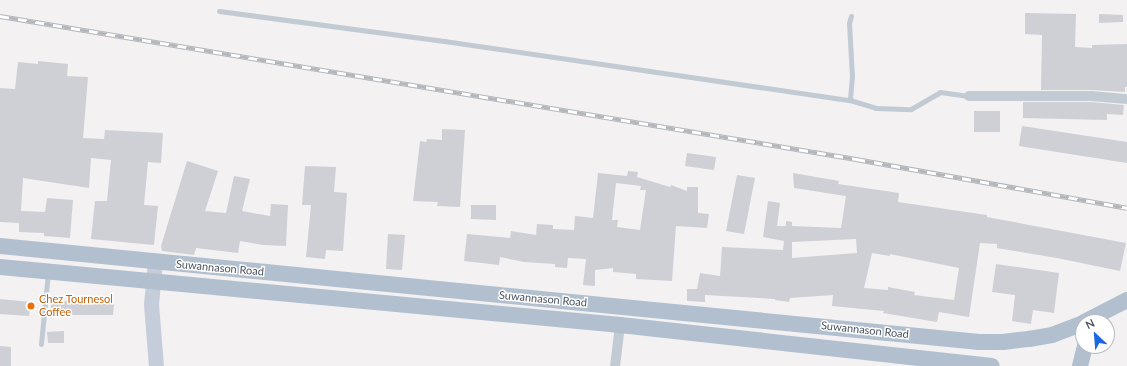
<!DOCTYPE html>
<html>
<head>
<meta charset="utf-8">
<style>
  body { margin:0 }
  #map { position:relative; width:1127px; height:366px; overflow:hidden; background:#f3f1f1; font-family:Lato,sans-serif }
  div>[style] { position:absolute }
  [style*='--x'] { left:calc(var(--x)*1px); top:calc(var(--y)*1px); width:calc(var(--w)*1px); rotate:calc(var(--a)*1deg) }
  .building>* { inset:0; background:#ced0d6 }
  .service>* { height:5px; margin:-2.5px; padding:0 2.5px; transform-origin:2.5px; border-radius:2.5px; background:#c2cbd3 }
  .minor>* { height:10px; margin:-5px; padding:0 5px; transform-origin:5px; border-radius:5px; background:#c2cbd3 }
  .secondary>* { height:15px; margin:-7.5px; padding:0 7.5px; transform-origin:7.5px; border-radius:7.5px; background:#c4cdd9 }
  .primary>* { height:16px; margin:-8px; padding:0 8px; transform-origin:8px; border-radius:8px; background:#b1bfcf }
  .rail>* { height:4.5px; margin-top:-2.25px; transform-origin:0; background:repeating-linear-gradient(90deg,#fff 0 9px,#b3b6bb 0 18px); box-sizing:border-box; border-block:1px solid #b3b6bb }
  .dots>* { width:11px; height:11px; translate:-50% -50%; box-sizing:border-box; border:2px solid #fff; border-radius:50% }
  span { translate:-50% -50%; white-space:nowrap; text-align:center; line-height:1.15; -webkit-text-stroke:3px #fff; paint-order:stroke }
  .street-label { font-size:11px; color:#49535f }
  .food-label { font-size:11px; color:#c56008 }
  .left { translate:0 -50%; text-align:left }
  .north { position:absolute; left:1075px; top:314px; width:40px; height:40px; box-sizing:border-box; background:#fff; border:1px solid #b6babf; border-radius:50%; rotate:334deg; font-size:11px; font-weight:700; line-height:16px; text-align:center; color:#49535f }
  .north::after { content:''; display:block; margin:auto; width:14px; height:18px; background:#1a68e5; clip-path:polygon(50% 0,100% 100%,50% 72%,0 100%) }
</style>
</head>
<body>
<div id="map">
  <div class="building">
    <div style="clip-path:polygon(1025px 13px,1076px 14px,1075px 47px,1092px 48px,1092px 45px,1127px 44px,1127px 87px,1125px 87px,1125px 92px,1091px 90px,1041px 90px,1042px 35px,1025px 34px)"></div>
    <div style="clip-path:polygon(1099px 14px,1123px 15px,1123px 22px,1099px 23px)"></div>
    <div style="clip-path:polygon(38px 61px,68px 64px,67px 76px,88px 77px,83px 138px,104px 139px,105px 130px,163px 133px,161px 163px,148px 162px,144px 205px,158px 206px,154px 245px,91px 239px,95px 201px,107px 201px,111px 160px,91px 158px,89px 188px,23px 178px,21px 211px,45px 212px,47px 198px,73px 200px,70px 238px,44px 236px,44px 233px,19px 232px,19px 223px,0 222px,0 88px,15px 89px,18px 62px,38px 64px)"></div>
    <div style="clip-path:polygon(1023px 102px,1091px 102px,1124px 105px,1123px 115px,1107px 114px,1107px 120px,1023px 118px)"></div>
    <div style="clip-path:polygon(974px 111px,1000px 111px,1000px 132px,974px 132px)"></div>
    <div style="clip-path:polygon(1022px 126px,1127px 142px,1127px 163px,1019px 146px)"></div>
    <div style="clip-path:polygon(442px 129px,465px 130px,460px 207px,437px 206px,438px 202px,413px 201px,420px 141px,426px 142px,427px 139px,442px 140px)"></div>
    <div style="clip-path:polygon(687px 153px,716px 157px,714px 170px,685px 166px)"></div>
    <div style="clip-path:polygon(187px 161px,218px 171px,205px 211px,226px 213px,234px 176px,250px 179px,242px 211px,270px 216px,271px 204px,288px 205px,286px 246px,263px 245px,240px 241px,238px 253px,196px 248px,194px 255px,162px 251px,161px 246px)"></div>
    <div style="clip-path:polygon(305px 166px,336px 167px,334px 192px,347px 193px,343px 251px,326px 250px,325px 259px,306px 257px,311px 205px,302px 205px)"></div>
    <div style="clip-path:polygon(evenodd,628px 171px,638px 172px,637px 177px,670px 187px,671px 185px,687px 191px,687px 187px,698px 187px,698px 213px,709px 214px,707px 228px,676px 226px,672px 281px,636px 279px,636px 274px,613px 272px,613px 268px,595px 270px,595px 286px,583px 285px,586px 259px,568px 258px,567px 268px,555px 267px,555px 264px,524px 262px,500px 257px,499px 265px,464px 261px,467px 234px,510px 238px,511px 231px,536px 235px,537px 224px,553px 225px,553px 229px,574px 230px,575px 216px,593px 218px,598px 173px,627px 176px,628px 171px,616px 183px,641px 186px,640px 190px,646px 190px,640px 230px,617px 227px,618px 220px,612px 220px,616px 183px)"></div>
    <div style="clip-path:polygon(evenodd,793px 173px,839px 181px,838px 184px,899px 193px,898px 202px,987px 215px,987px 217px,1126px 243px,1120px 271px,1057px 258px,997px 248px,997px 244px,980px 243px,969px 317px,939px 312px,937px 322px,883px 313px,884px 311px,832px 306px,833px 295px,790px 298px,789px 302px,775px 300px,775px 299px,705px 295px,705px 302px,687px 301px,687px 289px,697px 289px,700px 273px,720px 276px,722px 247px,783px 250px,784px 241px,763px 237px,768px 201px,780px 203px,777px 226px,786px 226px,786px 221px,792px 222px,792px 226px,841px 228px,846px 196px,794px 188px,793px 173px,856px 239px,857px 253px,792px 258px,792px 242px,856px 239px,793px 173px,872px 253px,890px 256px,890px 254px,959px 268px,954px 300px,914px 295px,915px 292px,888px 287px,888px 290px,864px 288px,872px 253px)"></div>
    <div style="clip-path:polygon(737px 175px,755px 178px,744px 234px,726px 231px)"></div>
    <div style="clip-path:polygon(471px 205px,496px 205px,496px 220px,471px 219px)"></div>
    <div style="clip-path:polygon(388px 234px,405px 235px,402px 270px,386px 269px)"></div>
    <div style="clip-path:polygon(996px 264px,1059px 273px,1054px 313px,1033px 310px,1031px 324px,1012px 321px,1015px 295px,992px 292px)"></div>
    <div style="clip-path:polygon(51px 296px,62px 296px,62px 301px,114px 304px,113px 315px,51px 315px)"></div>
    <div style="clip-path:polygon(0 299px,31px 302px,29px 316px,0 314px)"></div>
    <div style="clip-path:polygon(64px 331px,64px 343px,48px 343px,47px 332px)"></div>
    <div style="clip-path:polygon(0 346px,11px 347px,11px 366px,0 366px)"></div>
  </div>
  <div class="service">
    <div style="--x:219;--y:11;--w:227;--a:7.6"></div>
    <div style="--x:444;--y:41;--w:410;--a:8.3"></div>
    <div style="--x:851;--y:16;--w:7;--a:106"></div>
    <div style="--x:849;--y:23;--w:53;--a:86.8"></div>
    <div style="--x:852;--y:76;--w:24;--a:95"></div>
    <div style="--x:850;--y:100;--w:27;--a:17"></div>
    <div style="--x:876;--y:108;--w:35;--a:2"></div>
    <div style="--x:911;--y:109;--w:34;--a:-30"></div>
    <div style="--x:940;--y:92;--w:29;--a:8"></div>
    <div style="--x:41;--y:344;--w:71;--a:-84.4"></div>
  </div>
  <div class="minor">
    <div style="--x:969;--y:96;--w:122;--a:0"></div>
    <div style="--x:1091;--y:96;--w:36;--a:5"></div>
    <div style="--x:615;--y:366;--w:41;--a:-83"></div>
  </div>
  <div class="secondary">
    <div style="--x:155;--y:262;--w:42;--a:95.4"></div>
    <div style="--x:151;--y:304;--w:62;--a:85.4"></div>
  </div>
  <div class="primary">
    <div style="--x:0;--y:246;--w:984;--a:5.6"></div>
    <div style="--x:979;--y:342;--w:24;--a:0"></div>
    <div style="--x:1003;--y:342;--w:26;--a:-7"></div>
    <div style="--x:1029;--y:339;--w:23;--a:-10"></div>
    <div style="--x:1052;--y:335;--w:33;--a:-21"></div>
    <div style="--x:0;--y:267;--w:623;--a:5.34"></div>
    <div style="--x:620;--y:325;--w:374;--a:6.3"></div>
    <div style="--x:1084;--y:322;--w:48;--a:-27.1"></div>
    <div style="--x:1080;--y:366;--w:21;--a:-76"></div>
  </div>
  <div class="rail">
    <div style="--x:0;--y:16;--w:868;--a:9.48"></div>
    <div style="--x:856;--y:159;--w:275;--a:10.2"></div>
  </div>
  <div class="dots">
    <div style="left:31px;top:306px;background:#e8710a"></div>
  </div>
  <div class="street-label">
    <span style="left:220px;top:268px;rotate:5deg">Suwannason Road</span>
    <span style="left:543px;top:299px;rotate:5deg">Suwannason Road</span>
    <span style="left:865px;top:330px;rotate:6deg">Suwannason Road</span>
  </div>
  <div class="food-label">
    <span class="left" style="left:39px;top:306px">Chez Tournesol<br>Coffee</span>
  </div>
  <div class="north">N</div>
</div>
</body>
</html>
